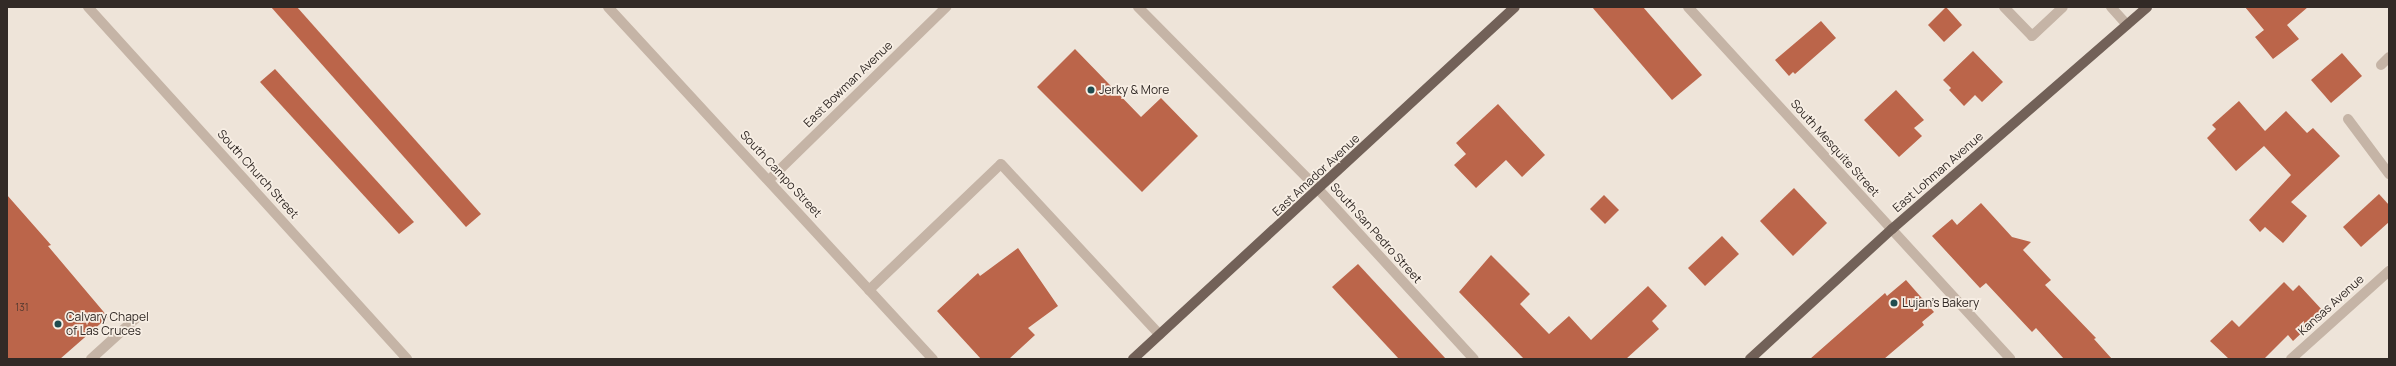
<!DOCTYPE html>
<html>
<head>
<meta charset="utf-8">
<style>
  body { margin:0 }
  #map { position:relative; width:2396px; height:366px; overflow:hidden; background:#eee4d9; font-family:Manrope,sans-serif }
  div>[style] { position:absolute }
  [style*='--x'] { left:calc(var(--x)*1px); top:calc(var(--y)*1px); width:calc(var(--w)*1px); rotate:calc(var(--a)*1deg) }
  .building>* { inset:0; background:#bb654a }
  .minor>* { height:10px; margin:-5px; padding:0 5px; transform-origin:5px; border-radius:5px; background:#c5b4a6 }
  .major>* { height:10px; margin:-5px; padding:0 5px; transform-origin:5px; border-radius:5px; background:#726158 }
  .dots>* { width:11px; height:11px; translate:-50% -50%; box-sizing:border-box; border:2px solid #f7eee4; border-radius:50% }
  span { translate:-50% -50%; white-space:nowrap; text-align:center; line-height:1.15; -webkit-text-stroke:3.5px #f7eee4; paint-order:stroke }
  .number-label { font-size:10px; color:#54392f }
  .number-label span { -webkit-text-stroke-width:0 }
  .street-label { font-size:12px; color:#322a26 }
  .poi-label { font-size:12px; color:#322a26 }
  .left { translate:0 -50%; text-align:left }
  .frame { position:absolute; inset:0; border:8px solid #322a26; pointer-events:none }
</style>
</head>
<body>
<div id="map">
  <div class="building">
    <div style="clip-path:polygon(271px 7px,297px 7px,481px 214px,466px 227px)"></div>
    <div style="clip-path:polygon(1592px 7px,1643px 7px,1702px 75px,1672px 100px)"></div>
    <div style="clip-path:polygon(1946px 7px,1962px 25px,1944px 42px,1928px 25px)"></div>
    <div style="clip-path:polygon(2245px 7px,2308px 7px,2287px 25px,2299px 39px,2273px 59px,2255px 37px,2264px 30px)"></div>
    <div style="clip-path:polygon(1821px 21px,1836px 38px,1795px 74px,1793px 72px,1789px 76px,1775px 60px)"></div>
    <div style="clip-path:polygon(1075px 49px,1141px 117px,1161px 98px,1198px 136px,1142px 192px,1037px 87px)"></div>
    <div style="clip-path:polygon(1973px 51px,2003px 82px,1982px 102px,1975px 95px,1964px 106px,1949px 90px,1951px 88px,1943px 80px)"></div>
    <div style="clip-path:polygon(2342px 53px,2362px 76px,2331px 103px,2311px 80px)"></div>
    <div style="clip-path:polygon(275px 69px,414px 222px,399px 234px,260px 82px)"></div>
    <div style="clip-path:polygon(1896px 90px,1924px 120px,1914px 128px,1922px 136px,1899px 157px,1864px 120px)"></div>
    <div style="clip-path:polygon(2239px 101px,2265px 131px,2286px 111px,2307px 133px,2313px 128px,2340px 156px,2291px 202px,2307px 216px,2283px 243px,2265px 227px,2260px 232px,2249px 220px,2291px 175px,2264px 146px,2236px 171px,2207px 138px,2216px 129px,2212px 125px)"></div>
    <div style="clip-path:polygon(1498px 104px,1545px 155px,1522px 177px,1506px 160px,1476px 188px,1454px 165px,1466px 154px,1456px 143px)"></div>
    <div style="clip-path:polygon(1794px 188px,1827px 223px,1793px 256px,1760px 221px)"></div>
    <div style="clip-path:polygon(2379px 194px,2389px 205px,2389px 222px,2361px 247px,2343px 227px)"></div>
    <div style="clip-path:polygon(7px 195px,51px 245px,48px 246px,108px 317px,60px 359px,7px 359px)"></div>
    <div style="clip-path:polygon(1604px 195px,1619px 210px,1605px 224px,1590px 209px)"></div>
    <div style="clip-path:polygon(1981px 203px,2012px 237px,2031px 242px,2023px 250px,2051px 280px,2045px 285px,2096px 338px,2094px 339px,2112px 359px,2064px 359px,2036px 328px,2032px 332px,1986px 283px,1980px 288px,1932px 236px,1952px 219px,1957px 225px)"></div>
    <div style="clip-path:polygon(1722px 236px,1739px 254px,1705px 286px,1688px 268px)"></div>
    <div style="clip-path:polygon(1018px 248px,1058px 306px,1028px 328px,1035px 335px,1009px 359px,981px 359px,937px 311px,978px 273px,980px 276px)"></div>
    <div style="clip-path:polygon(1491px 255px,1530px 294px,1520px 304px,1549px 334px,1569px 316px,1591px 340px,1648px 286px,1667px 306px,1652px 321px,1659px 329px,1626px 359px,1524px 359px,1459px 292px)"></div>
    <div style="clip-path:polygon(1358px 264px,1446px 359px,1399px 359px,1332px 287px)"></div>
    <div style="clip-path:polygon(1906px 280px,1934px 312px,1922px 322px,1924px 325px,1884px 359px,1810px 359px,1885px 293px,1887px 296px)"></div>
    <div style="clip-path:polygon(2284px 282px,2293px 291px,2299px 285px,2324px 312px,2293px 341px,2288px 335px,2264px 359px,2229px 359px,2210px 341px,2232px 320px,2239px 327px)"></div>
  </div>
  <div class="minor">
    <div style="--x:88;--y:7;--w:475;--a:47.8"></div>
    <div style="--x:608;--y:7;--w:479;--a:47.3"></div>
    <div style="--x:1138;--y:7;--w:257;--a:45.3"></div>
    <div style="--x:1319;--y:190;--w:229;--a:47.5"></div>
    <div style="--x:1688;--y:7;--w:477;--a:47.5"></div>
    <div style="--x:2004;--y:7;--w:40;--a:46"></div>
    <div style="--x:2032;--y:36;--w:42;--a:-43.1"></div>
    <div style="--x:2111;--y:7;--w:24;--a:48"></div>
    <div style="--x:2381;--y:65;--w:11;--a:-45"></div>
    <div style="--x:2348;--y:119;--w:69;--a:53.3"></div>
    <div style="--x:769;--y:180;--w:248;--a:-44.3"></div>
    <div style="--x:869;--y:290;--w:182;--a:-43.7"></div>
    <div style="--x:1001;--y:164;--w:233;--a:47.1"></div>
    <div style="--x:91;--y:359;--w:61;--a:-42.3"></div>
    <div style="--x:2291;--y:359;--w:132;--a:-41.9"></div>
  </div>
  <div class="major">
    <div style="--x:1133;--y:359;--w:519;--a:-42.66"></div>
    <div style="--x:1750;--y:359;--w:193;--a:-42.5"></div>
    <div style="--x:1892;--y:229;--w:338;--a:-41"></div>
  </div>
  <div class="dots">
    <div style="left:1091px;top:90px;background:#204c4f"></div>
    <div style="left:1894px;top:303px;background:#204c4f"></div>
    <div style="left:58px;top:324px;background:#204c4f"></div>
  </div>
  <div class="number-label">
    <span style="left:22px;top:308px">131</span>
  </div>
  <div class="street-label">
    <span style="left:848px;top:84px;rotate:-44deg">East Bowman Avenue</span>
    <span style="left:1835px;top:148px;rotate:48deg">South Mesquite Street</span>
    <span style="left:1938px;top:172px;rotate:-41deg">East Lohman Avenue</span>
    <span style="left:258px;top:174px;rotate:48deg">South Church Street</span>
    <span style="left:781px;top:174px;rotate:47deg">South Campo Street</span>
    <span style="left:1316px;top:175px;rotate:-43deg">East Amador Avenue</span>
    <span style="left:1376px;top:233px;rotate:48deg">South San Pedro Street</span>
    <span style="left:2331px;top:305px;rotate:-42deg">Kansas Avenue</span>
  </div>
  <div class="poi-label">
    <span class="left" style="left:1099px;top:90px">Jerky &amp; More</span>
    <span class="left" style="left:1902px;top:303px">Lujan's Bakery</span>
    <span class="left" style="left:66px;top:324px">Calvary Chapel<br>of Las Cruces</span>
  </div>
  <div class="frame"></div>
</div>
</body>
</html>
